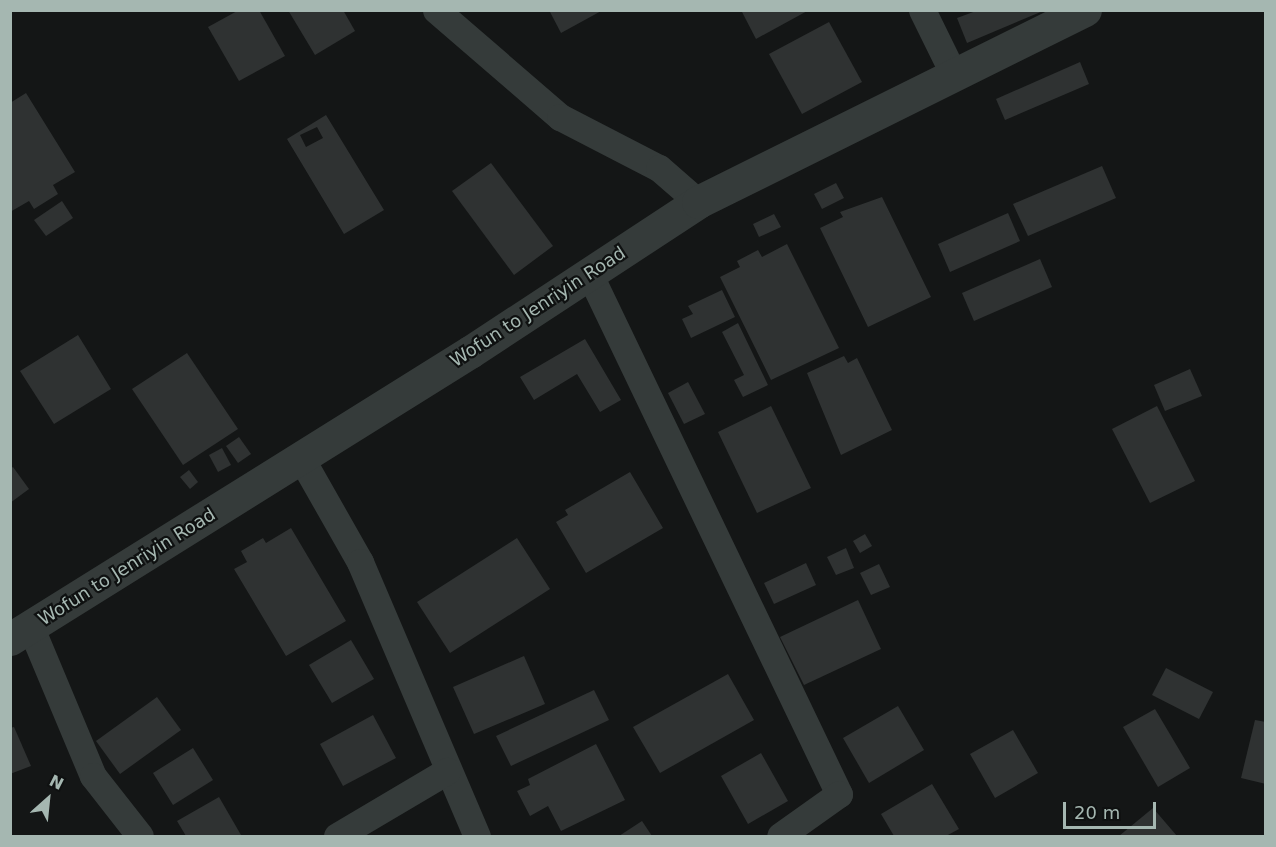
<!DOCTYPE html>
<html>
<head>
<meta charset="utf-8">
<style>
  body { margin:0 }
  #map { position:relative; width:1276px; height:847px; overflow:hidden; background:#141616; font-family:"DejaVu Sans",sans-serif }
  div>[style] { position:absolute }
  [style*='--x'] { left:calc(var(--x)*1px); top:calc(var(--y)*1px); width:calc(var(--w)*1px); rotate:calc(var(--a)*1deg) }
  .building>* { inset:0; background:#2f3232 }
  .minor>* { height:27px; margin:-13.5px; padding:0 13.5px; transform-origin:13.5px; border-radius:13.5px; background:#353b3a }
  .tertiary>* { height:33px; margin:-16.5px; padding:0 16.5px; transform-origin:16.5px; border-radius:16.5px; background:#353b3a }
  span { translate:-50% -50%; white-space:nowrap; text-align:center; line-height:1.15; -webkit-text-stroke:4.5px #0f1111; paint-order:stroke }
  .street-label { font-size:18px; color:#a5b7b1 }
  .frame { position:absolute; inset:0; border:12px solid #a5b7b1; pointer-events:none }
  .north { position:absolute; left:18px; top:769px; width:60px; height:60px; -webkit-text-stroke:4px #0f1111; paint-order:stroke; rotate:27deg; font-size:16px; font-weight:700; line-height:24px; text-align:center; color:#a5b7b1 }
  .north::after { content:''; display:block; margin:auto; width:21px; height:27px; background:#a5b7b1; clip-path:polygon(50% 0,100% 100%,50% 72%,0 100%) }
  .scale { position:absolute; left:1063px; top:802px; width:93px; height:27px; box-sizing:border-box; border:3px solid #a5b7b1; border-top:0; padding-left:8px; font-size:18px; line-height:21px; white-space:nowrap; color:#a5b7b1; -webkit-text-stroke:4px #0f1111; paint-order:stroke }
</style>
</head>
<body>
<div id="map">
  <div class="building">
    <div style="clip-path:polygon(239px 10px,259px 10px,285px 56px,239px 81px,208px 27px)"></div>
    <div style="clip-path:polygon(288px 10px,343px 10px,355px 31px,315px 55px)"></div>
    <div style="clip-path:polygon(549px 10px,603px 10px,561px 33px)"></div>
    <div style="clip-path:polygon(741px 10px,809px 10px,756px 39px)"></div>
    <div style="clip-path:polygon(976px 11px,1043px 11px,967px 43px,957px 18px)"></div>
    <div style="clip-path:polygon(829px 22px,862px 82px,802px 114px,769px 54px)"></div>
    <div style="clip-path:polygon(1080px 62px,1089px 84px,1005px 120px,996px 99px)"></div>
    <div style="clip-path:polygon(26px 93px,75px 172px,53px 185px,58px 194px,34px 209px,29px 201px,10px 212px,10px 103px)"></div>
    <div style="clip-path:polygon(evenodd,326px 115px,384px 210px,344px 234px,287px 139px,326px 115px,317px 127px,323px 138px,306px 147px,300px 135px,317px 127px)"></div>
    <div style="clip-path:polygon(491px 163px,553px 246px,514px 275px,452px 191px)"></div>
    <div style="clip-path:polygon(1102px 166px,1116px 198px,1028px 236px,1013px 204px)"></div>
    <div style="clip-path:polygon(836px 183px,844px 198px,822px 209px,814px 194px)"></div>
    <div style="clip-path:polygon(882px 197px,931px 297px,868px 327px,820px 228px,843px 217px,840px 212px)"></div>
    <div style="clip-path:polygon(62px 201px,73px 218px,46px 236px,34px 220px)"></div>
    <div style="clip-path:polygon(1008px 213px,1020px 241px,950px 272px,938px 244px)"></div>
    <div style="clip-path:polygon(774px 214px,781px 227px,759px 237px,753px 224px)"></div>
    <div style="clip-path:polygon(787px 244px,839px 348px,771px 380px,720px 277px,740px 267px,737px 261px,758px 250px,762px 257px)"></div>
    <div style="clip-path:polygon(1040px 259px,1052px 287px,974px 321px,962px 293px)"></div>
    <div style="clip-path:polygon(722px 290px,735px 317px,691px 338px,682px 319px,693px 314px,688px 306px)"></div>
    <div style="clip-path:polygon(738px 323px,768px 385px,743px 397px,734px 380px,744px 375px,722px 332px)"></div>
    <div style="clip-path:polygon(78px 335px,111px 389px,54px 424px,20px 371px)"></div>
    <div style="clip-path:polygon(585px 339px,621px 400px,600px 412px,577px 374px,534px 400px,520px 377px)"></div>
    <div style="clip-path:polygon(187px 353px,238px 429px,183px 465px,132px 389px)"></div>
    <div style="clip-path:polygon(844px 356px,848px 363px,857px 358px,892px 430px,841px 455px,807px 373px)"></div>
    <div style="clip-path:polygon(1190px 369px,1202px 396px,1165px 411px,1154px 385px)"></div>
    <div style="clip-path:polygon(688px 382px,705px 414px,684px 424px,668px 393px)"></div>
    <div style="clip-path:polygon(771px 406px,811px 488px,757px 513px,718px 432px)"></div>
    <div style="clip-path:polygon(1157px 406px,1195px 481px,1150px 503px,1112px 429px)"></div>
    <div style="clip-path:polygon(239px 437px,251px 454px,238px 463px,226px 446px)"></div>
    <div style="clip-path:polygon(222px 448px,231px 465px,218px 472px,209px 455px)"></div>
    <div style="clip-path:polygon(13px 467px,29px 489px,10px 503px,10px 469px)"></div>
    <div style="clip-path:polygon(189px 470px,198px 482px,190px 489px,180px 477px)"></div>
    <div style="clip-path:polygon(630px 472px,663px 528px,586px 573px,556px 522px,568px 515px,565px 510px)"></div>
    <div style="clip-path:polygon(291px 528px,346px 621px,286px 656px,234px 569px,247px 562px,241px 551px,263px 538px,266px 543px)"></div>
    <div style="clip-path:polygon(865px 534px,872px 546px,860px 553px,853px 541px)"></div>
    <div style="clip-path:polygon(517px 538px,550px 589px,450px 653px,417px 602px)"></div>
    <div style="clip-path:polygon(846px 548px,854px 568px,836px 575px,827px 557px)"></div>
    <div style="clip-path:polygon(806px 563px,816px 585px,774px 604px,764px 583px)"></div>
    <div style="clip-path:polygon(879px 564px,890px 587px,871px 595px,860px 573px)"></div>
    <div style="clip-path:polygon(858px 600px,881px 649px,804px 685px,780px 637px)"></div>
    <div style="clip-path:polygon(351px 640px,374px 679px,332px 703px,309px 665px)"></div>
    <div style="clip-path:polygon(524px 656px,545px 704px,474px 734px,453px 687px)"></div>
    <div style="clip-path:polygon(1166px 668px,1213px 692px,1199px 719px,1152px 695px)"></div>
    <div style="clip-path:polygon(728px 674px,754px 720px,660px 773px,633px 727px)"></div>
    <div style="clip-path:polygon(594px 690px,609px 720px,511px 766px,496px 736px)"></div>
    <div style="clip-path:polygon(157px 697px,181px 730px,120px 774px,96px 741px)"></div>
    <div style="clip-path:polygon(898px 706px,924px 750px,869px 783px,843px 738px)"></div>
    <div style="clip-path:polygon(1155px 709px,1190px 768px,1158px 787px,1123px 727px)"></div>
    <div style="clip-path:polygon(373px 715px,396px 758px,343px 786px,320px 744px)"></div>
    <div style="clip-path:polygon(1255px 720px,1266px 722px,1266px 784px,1241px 778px)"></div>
    <div style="clip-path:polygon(14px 727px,31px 766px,10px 774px,10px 728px)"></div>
    <div style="clip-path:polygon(1013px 730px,1038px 773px,995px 798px,970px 754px)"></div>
    <div style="clip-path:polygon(596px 744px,625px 800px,561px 831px,548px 806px,530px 816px,517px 791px,530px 785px,528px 779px)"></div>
    <div style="clip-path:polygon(193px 748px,213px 780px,173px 805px,153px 773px)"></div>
    <div style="clip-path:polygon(761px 753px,788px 801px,748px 824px,721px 776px)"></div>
    <div style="clip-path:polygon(932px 784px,959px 829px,946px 836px,894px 836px,881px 814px)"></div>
    <div style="clip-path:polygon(219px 797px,241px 835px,186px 836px,177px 821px)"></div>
    <div style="clip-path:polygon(1153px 808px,1177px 836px,1119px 836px)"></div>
    <div style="clip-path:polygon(642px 821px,652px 836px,619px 836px)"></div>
  </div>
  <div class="minor">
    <div style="--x:436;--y:10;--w:164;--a:40.8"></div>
    <div style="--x:560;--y:117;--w:111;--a:27.3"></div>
    <div style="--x:659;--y:168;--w:52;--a:41.1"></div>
    <div style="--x:922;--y:10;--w:72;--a:63.8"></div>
    <div style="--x:589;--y:273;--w:578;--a:64.37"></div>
    <div style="--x:839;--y:794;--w:72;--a:144.6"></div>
    <div style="--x:301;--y:458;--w:120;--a:60.4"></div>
    <div style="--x:360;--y:562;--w:298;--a:66.9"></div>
    <div style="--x:31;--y:628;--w:160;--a:67.3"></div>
    <div style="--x:93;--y:776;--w:76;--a:51.9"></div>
    <div style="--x:337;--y:836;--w:128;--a:-30.6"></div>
  </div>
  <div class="tertiary">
    <div style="--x:10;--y:639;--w:542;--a:-31.96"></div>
    <div style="--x:470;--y:352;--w:273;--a:-33.3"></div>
    <div style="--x:698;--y:202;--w:432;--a:-26.4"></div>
  </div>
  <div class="street-label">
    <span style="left:538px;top:307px;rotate:-33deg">Wofun to Jenriyin Road</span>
    <span style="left:127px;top:567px;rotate:-32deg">Wofun to Jenriyin Road</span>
  </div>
  <div class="frame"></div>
  <div class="north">N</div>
  <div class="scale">20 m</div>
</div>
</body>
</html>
